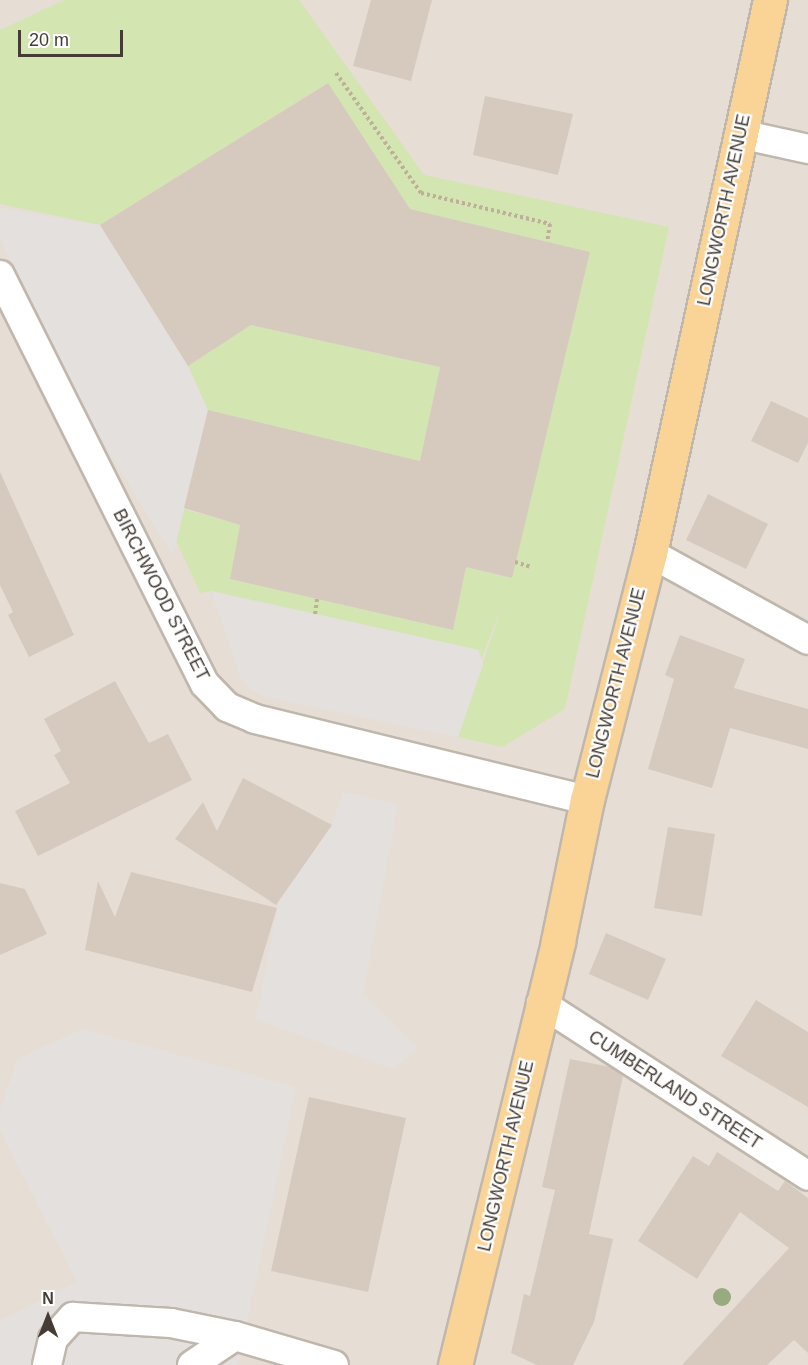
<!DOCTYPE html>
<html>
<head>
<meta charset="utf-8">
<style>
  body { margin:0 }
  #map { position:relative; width:808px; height:1365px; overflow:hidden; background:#f2ede6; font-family:Arial,sans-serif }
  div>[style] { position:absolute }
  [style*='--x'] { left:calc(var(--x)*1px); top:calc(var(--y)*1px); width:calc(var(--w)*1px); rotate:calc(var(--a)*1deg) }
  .residential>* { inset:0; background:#e6ded4 }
  .green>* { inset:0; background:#d3e5b0 }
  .parking>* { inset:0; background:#e3e0de }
  .building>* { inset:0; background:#d6cabf }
  .path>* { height:4px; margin-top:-2px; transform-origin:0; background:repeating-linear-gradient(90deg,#beae9a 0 3px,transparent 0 6px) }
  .roads { filter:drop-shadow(2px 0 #c0b7ac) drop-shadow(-2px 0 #c0b7ac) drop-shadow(0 2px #c0b7ac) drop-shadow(0 -2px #c0b7ac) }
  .street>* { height:28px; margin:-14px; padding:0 14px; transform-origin:14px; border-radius:14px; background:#fff }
  .primary>* { height:33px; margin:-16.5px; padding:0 16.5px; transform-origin:16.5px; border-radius:16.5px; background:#fad397 }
  .trees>* { width:18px; height:18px; margin:-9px; border-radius:50%; background:#98aa7f }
  span { translate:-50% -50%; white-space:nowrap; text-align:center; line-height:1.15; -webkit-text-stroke:4.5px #fff; paint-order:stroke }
  .street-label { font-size:18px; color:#453d35 }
  .north { position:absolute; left:18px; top:1287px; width:60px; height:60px; -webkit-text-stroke:4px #fff; paint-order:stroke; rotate:0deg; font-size:16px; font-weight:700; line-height:24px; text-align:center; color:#453d35 }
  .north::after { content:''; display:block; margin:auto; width:21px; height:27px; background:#453d35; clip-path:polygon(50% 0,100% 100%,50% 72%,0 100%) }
  .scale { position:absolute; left:18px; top:30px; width:105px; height:27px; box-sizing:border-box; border:3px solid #453d35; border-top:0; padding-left:8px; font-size:18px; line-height:21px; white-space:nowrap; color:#453d35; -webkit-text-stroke:4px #fff; paint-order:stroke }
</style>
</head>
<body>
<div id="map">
  <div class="residential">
    <div style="clip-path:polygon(0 0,808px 0,808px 1365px,0 1365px)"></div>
  </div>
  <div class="green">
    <div style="clip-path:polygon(64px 0,299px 0,424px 175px,669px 227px,565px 709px,502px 747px,458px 737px,503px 603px,481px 660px,478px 650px,211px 591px,200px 593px,176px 540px,184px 509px,240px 525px,230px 579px,453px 630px,466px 567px,511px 578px,590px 252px,410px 209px,327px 83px,100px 225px,0 204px,0 30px)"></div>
    <div style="clip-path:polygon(251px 325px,440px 367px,420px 461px,208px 410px,188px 366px)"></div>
  </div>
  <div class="parking">
    <div style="clip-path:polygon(0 208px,100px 225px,188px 366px,208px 410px,173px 556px,97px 433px,43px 326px,0 240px)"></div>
    <div style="clip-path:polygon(211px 591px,479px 650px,483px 665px,458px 737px,266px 697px,250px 689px,240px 677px)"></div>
    <div style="clip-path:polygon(342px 792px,398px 804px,363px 994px,418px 1048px,394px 1069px,256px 1019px,279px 900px,332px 825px)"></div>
    <div style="clip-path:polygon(83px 1029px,296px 1087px,238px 1365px,0 1365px,0 1321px,77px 1282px,0 1129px,0 1111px,17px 1059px)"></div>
  </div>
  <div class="building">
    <div style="clip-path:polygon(371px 0,432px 0,411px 81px,353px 66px)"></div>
    <div style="clip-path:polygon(328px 83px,410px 209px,590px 252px,512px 578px,466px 567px,453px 630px,230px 579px,240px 525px,184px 508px,208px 410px,420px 461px,440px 367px,251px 325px,188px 366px,100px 225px)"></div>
    <div style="clip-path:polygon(485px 96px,573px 114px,558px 175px,473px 155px)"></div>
    <div style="clip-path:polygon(771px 401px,808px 418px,808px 443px,798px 463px,751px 441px)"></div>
    <div style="clip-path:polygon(0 472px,74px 635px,29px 657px,8px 615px,13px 612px,0 585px)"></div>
    <div style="clip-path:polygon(708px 494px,768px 524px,746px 569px,686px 540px)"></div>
    <div style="clip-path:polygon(680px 635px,745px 659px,734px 688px,808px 709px,808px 749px,730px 728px,712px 788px,648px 769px,674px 679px,665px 675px)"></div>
    <div style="clip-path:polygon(115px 681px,149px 743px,168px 734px,192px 780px,38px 856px,15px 811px,70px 783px,54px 755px,61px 751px,44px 719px)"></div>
    <div style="clip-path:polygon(243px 778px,332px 825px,276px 905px,175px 839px,203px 802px,217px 831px)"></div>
    <div style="clip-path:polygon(668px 827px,715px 834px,702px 916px,654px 908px)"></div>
    <div style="clip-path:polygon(131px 872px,277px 908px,252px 992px,85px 950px,98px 881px,115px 917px)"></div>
    <div style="clip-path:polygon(0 883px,25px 889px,47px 934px,0 955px)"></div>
    <div style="clip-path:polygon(606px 933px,666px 959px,648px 1000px,589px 974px)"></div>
    <div style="clip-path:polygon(756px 1000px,808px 1032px,808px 1107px,721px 1056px)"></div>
    <div style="clip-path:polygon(570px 1059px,610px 1067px,623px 1076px,589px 1234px,613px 1239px,594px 1322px,573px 1365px,537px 1365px,511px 1353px,524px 1294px,530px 1296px,555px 1190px,542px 1187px)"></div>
    <div style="clip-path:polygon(309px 1097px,406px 1118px,368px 1292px,271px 1271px)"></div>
    <div style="clip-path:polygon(717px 1152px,778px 1191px,785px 1181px,808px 1198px,808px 1353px,794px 1340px,767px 1365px,682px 1365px,789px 1248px,740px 1212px,697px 1279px,638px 1241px,693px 1156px,709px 1166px)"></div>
  </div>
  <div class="path">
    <div style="--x:336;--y:73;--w:147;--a:54.7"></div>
    <div style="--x:421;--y:193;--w:133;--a:13.5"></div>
    <div style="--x:550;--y:224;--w:18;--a:99"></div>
    <div style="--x:515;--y:562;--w:17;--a:17"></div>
    <div style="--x:315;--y:614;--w:15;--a:-82"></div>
  </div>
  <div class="roads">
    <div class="street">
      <div style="--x:740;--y:134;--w:70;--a:12.4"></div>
      <div style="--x:0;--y:275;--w:457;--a:63.4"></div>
      <div style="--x:205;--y:684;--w:32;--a:46"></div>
      <div style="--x:227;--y:707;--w:30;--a:23"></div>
      <div style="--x:255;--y:719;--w:342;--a:13.7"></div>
      <div style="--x:650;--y:553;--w:180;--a:28.8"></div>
      <div style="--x:541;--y:1003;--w:318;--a:32.9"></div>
      <div style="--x:47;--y:1365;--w:27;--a:-77"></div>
      <div style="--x:53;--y:1339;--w:30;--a:-48"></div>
      <div style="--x:73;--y:1317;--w:98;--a:3.5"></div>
      <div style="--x:171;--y:1323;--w:65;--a:11.5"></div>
      <div style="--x:235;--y:1336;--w:103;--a:16.3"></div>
      <div style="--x:192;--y:1365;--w:52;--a:-34"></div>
    </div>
    <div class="primary">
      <div style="--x:455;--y:1365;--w:436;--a:-76.3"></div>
      <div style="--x:558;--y:941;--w:144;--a:-78.4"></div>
      <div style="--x:587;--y:800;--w:255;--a:-75.7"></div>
      <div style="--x:650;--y:553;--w:566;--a:-77.76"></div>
    </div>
  </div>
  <div class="trees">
    <div style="left:722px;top:1297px"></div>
  </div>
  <div class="street-label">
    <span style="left:724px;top:210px;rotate:-78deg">LONGWORTH AVENUE</span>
    <span style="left:161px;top:595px;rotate:63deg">BIRCHWOOD STREET</span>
    <span style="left:616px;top:683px;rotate:-76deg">LONGWORTH AVENUE</span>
    <span style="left:675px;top:1090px;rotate:33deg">CUMBERLAND STREET</span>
    <span style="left:506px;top:1156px;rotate:-77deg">LONGWORTH AVENUE</span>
  </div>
  <div class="north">N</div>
  <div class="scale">20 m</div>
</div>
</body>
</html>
